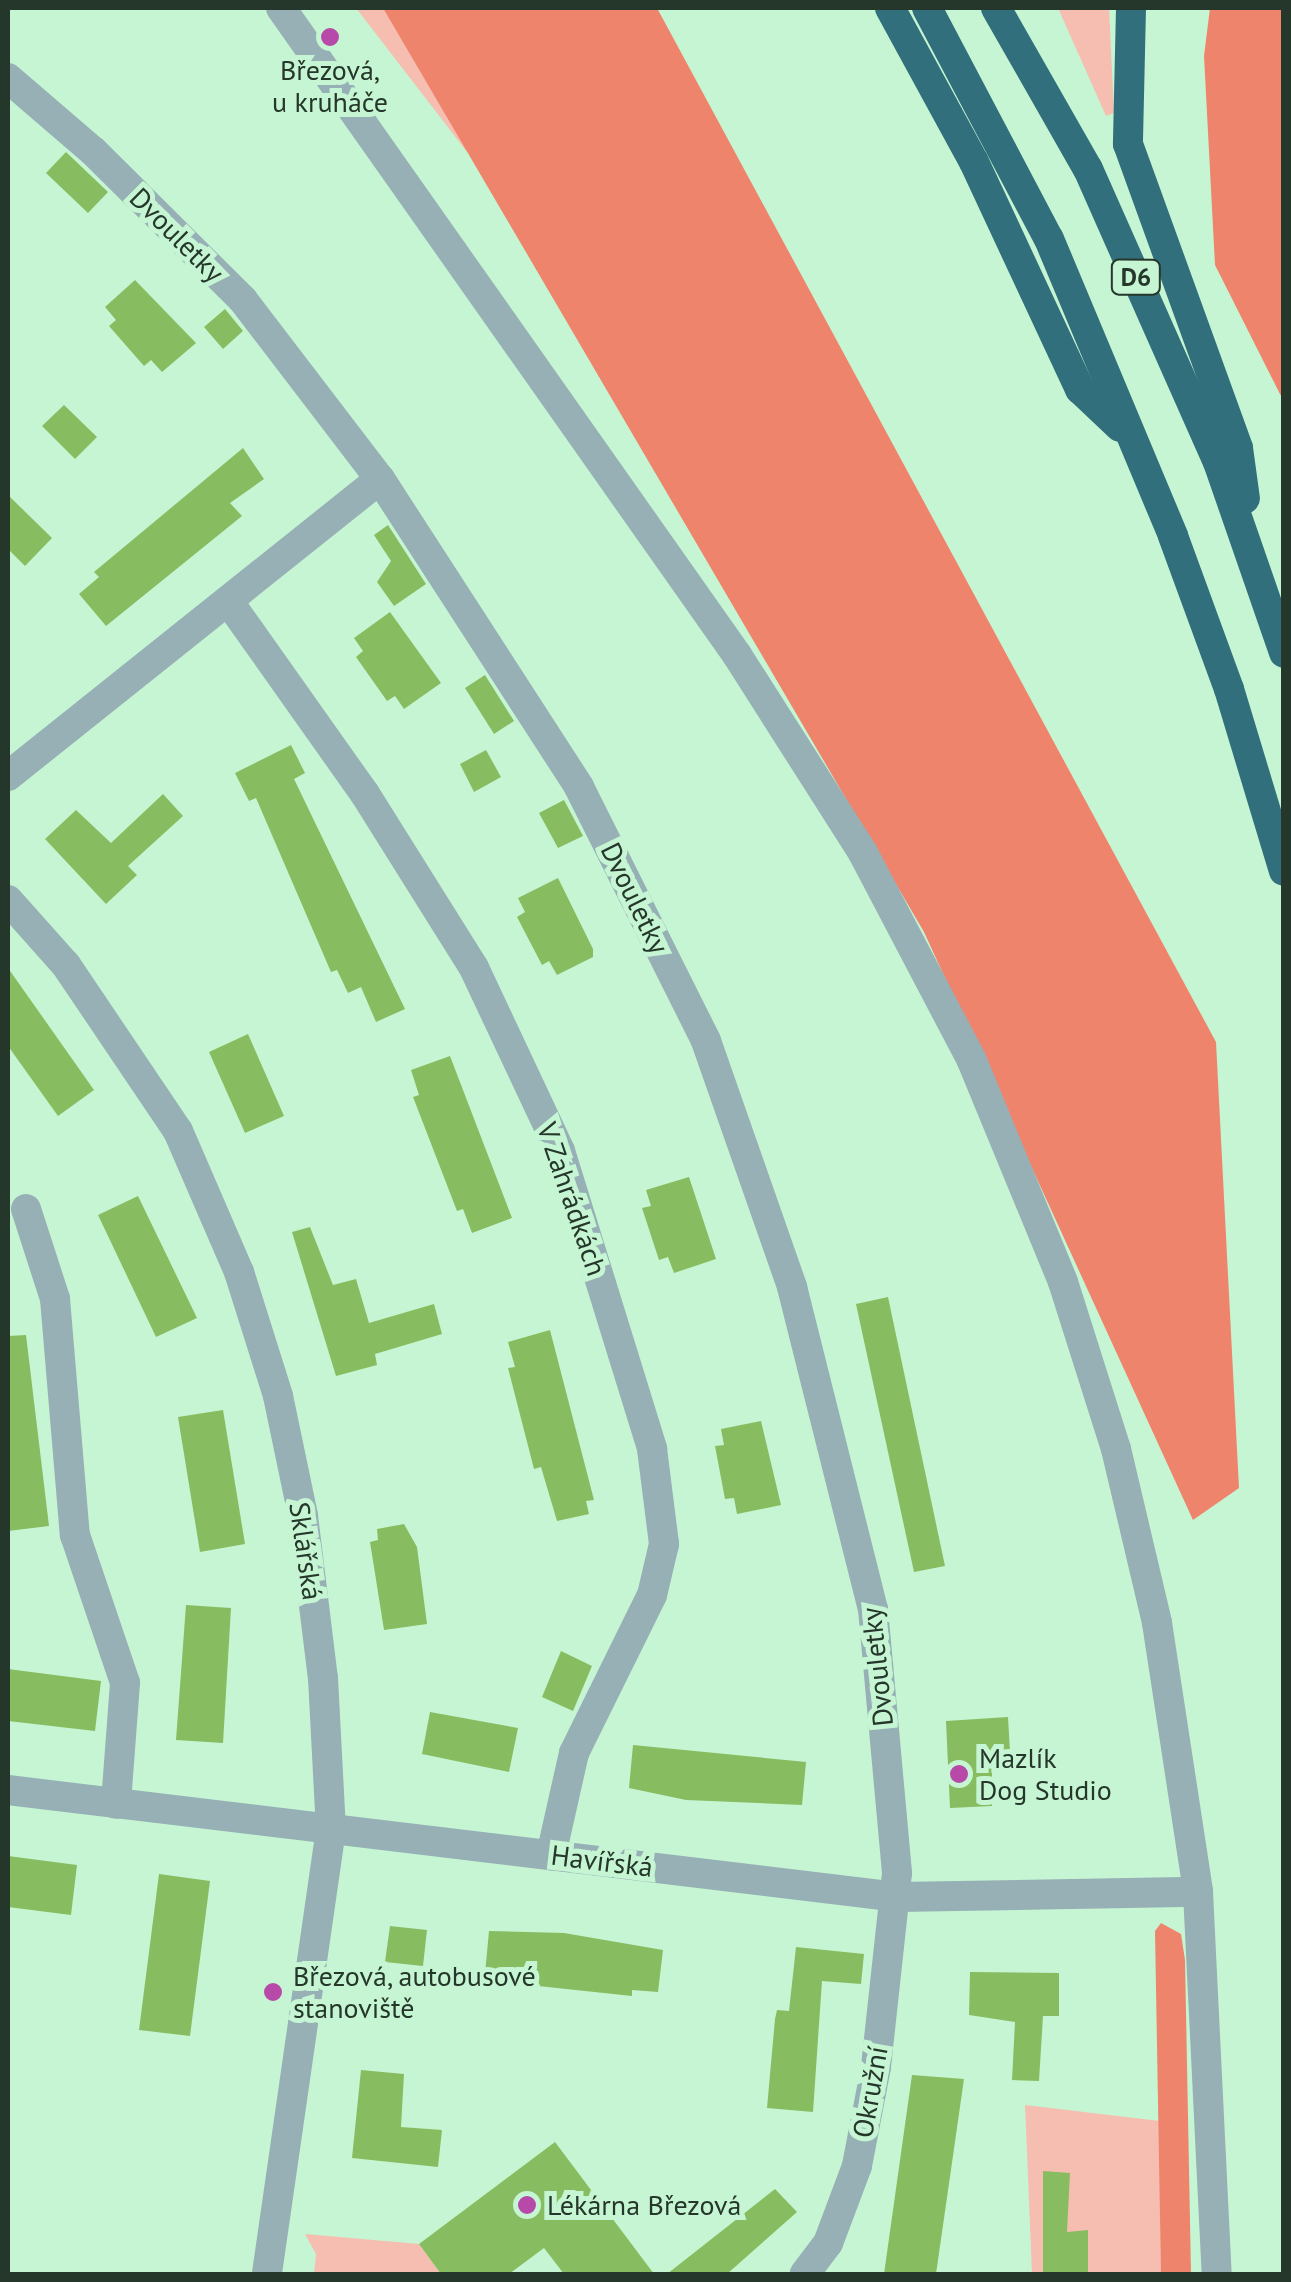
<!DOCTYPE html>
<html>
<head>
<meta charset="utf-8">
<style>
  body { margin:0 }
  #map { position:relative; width:1291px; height:2282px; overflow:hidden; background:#c6f5d3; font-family:"PT Sans",sans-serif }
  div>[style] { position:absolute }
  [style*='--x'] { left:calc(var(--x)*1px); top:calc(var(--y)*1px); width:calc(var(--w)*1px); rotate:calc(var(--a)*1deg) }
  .green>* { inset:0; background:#f6beb0 }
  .forest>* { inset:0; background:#ef846d }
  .building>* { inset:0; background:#87bd60 }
  .street>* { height:30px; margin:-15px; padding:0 15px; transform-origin:15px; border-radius:15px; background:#96b0b6 }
  .highway>* { height:30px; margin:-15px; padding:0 15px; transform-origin:15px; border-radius:15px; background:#326f7c }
  .dots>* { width:28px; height:28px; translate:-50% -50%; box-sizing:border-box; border:5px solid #c6f5d3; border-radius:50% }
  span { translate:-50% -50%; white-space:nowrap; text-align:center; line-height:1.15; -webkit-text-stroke:10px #c6f5d3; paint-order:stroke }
  .shield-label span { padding:2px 8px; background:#c6f5d3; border:2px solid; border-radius:8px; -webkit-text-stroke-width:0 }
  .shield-label { font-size:25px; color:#25372a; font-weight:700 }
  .poi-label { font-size:28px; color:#25372a }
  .left { translate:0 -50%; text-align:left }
  .street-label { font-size:28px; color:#25372a }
  .frame { position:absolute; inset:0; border:10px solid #25372a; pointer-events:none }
</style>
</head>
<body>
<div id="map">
  <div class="green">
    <div style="clip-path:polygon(356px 8px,464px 8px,467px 152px)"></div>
    <div style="clip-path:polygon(1058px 8px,1109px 8px,1114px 113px,1106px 116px)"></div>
    <div style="clip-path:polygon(1025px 2105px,1160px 2121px,1161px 2274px,1032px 2274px)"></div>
    <div style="clip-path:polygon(305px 2234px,419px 2244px,441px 2274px,314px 2274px,316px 2254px)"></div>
  </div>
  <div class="forest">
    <div style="clip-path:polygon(383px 8px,657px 8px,1216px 1042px,1239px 1488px,1193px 1520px,924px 932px)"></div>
    <div style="clip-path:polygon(1210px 8px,1283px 8px,1283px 400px,1215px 265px,1204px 56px)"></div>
    <div style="clip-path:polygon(1161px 1923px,1181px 1934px,1185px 1960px,1191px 2274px,1161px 2274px,1155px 1931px)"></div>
  </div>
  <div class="building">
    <div style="clip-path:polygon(66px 152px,108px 192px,88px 213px,46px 173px)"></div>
    <div style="clip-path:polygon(135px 280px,196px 343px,162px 372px,151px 360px,144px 366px,109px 326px,116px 320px,105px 307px)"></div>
    <div style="clip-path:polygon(225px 309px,243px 331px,223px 349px,204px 327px)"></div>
    <div style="clip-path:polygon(64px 405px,97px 437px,75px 459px,42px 426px)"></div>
    <div style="clip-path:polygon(243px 448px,264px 479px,230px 503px,242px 516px,106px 626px,79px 594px,99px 577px,94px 572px)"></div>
    <div style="clip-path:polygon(8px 495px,52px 538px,25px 566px,8px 549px)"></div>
    <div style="clip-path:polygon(388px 525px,426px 584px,394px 606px,377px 582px,391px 561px,374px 535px)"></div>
    <div style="clip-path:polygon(390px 612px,441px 683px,404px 709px,395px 696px,387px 701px,356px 657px,363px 651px,354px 638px)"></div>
    <div style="clip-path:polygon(485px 675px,514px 721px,494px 734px,465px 688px)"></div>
    <div style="clip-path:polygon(291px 745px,305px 773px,294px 779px,405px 1009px,376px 1022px,361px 987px,348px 993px,337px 970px,331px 972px,256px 798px,249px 801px,235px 773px)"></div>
    <div style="clip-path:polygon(486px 750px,501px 777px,474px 792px,460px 764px)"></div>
    <div style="clip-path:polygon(163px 794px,183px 816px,128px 866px,137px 875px,106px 904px,45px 839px,76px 810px,111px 843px)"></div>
    <div style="clip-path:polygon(564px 800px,583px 836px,558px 848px,539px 813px)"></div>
    <div style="clip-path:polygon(558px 878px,593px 949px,593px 957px,557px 975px,549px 961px,542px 965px,517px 917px,525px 912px,518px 898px)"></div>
    <div style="clip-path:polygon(8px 968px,94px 1090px,58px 1116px,8px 1046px)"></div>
    <div style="clip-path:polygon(248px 1034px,284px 1116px,245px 1133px,209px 1052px)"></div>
    <div style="clip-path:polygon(450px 1056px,512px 1218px,472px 1233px,463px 1209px,457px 1211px,413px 1097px,419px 1095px,411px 1070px)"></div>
    <div style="clip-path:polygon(689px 1177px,716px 1259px,674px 1273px,668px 1257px,659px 1260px,642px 1208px,651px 1206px,646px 1190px)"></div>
    <div style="clip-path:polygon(138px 1196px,197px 1318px,156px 1337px,98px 1215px)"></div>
    <div style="clip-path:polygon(310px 1227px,333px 1285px,356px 1279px,369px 1323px,434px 1304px,442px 1334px,375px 1354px,377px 1365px,336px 1376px,292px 1232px)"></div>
    <div style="clip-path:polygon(888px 1297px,945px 1566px,914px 1572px,856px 1304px)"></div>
    <div style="clip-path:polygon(550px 1330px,594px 1500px,586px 1501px,589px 1514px,557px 1521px,541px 1467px,534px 1469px,508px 1368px,515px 1367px,508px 1342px)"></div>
    <div style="clip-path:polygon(26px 1335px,49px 1526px,8px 1531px,8px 1336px)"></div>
    <div style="clip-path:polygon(223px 1410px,245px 1544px,200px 1552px,178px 1417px)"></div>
    <div style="clip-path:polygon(761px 1421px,781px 1505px,737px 1514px,734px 1498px,725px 1499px,715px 1446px,724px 1445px,721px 1429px)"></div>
    <div style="clip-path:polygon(404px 1524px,417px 1547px,427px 1624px,384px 1630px,370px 1542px,378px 1540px,377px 1529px)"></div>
    <div style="clip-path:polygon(186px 1605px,231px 1608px,223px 1743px,176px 1740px)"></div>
    <div style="clip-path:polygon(561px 1651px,592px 1666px,573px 1711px,542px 1697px)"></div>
    <div style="clip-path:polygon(8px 1669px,101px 1681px,95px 1731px,8px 1721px)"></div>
    <div style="clip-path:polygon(430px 1712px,518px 1728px,509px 1772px,422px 1754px)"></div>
    <div style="clip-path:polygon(1008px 1717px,1010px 1751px,992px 1752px,992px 1806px,950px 1808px,946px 1721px)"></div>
    <div style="clip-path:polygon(633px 1745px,806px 1762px,802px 1805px,686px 1800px,629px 1788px)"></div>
    <div style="clip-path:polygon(8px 1856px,77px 1865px,71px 1915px,8px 1907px)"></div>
    <div style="clip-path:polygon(159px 1874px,210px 1881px,190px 2036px,139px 2030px)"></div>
    <div style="clip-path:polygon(390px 1926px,427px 1930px,423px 1966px,385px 1962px)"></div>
    <div style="clip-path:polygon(489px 1931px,564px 1933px,663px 1950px,658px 1992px,632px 1990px,632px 1996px,510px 1983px,511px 1977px,485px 1974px)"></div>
    <div style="clip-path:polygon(796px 1947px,864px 1954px,861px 1984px,822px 1981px,813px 2112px,767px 2108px,775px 2019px,777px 2010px,789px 2011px)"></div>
    <div style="clip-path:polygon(970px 1972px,1059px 1973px,1059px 2016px,1043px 2016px,1039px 2081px,1012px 2080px,1015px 2022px,969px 2015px)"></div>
    <div style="clip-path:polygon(361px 2070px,404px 2074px,401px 2127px,442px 2130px,438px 2167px,352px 2158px)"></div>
    <div style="clip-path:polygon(912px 2075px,964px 2079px,936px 2274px,884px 2274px)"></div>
    <div style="clip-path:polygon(555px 2142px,654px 2274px,564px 2274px,544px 2248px,509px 2274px,441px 2274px,419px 2244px)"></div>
    <div style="clip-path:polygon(1043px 2171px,1070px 2173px,1067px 2232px,1088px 2230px,1088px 2274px,1043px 2274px)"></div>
    <div style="clip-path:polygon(775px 2189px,797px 2212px,727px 2274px,667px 2274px)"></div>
  </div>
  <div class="street">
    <div style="--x:281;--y:8;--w:792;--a:54.82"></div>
    <div style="--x:737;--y:655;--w:235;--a:57.5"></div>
    <div style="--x:863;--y:853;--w:235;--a:62.3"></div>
    <div style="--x:972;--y:1061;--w:239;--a:67.6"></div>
    <div style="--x:1063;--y:1282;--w:175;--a:72.4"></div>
    <div style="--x:1116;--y:1449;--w:179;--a:76.7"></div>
    <div style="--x:1157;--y:1623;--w:272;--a:81.3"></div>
    <div style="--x:1198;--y:1892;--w:382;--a:87.2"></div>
    <div style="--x:8;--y:78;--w:112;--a:40.7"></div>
    <div style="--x:93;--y:151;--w:211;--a:44.8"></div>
    <div style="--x:243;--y:300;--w:225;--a:52.6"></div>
    <div style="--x:380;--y:479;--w:367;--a:57.1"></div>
    <div style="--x:579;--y:787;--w:284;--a:63.4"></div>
    <div style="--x:706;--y:1041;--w:261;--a:70.7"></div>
    <div style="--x:792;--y:1287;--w:332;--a:75.9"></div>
    <div style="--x:873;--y:1609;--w:265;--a:84.8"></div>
    <div style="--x:897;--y:1873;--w:195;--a:96.2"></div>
    <div style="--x:876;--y:2067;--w:101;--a:100.9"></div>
    <div style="--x:857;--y:2166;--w:82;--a:110.6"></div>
    <div style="--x:828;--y:2243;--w:39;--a:127"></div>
    <div style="--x:229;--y:602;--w:235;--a:54.7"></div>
    <div style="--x:365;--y:794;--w:205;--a:57.9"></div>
    <div style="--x:474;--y:968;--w:202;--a:64.8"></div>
    <div style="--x:560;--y:1151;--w:312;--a:72.8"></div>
    <div style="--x:652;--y:1449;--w:96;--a:82.8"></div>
    <div style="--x:664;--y:1544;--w:52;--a:103.2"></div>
    <div style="--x:652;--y:1595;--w:176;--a:116.3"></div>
    <div style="--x:574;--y:1753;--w:105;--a:102.7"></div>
    <div style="--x:8;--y:776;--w:476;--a:-38.6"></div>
    <div style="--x:8;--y:900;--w:87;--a:48.3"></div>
    <div style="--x:66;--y:965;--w:200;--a:56"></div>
    <div style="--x:178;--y:1131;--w:154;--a:66.6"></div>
    <div style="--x:239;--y:1272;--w:130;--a:72.5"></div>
    <div style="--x:278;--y:1396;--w:123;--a:78.2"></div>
    <div style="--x:303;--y:1516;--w:163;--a:83"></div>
    <div style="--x:323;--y:1678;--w:151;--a:87"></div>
    <div style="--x:331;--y:1829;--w:450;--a:98.2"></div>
    <div style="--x:26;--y:1209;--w:95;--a:72.1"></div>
    <div style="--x:55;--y:1299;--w:237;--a:85.2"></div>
    <div style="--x:75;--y:1535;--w:156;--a:71.3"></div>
    <div style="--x:125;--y:1683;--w:121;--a:94.3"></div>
    <div style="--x:8;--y:1790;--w:895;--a:6.86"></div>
    <div style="--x:897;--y:1897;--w:301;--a:-1"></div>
  </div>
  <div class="highway">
    <div style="--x:890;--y:8;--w:175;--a:61.4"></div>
    <div style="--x:974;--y:162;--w:251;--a:65"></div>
    <div style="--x:1080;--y:389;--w:55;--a:43.5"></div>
    <div style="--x:927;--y:8;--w:261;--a:62.2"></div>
    <div style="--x:1049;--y:239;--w:322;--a:67.3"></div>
    <div style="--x:1173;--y:536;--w:163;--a:69.9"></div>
    <div style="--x:1229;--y:689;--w:190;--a:73.2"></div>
    <div style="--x:996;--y:8;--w:185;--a:60.3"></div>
    <div style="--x:1088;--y:169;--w:321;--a:66.1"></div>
    <div style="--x:1218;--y:462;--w:202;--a:70.9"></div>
    <div style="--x:1131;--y:8;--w:136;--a:91.3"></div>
    <div style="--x:1128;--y:144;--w:323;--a:70.1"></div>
    <div style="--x:1238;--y:448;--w:51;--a:82.2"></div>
  </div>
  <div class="dots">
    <div style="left:330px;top:37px;background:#b74aa8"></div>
    <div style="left:959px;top:1774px;background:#b74aa8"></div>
    <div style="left:273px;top:1992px;background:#b74aa8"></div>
    <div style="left:527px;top:2205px;background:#b74aa8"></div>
  </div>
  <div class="shield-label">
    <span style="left:1136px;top:277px">D6</span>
  </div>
  <div class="poi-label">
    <span style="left:330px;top:86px">Březová,<br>u kruháče</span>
    <span class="left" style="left:979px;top:1774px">Mazlík<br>Dog Studio</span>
    <span class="left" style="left:293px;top:1992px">Březová, autobusové<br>stanoviště</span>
    <span class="left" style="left:547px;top:2205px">Lékárna Březová</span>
  </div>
  <div class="street-label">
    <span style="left:177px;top:235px;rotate:45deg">Dvouletky</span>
    <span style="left:635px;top:898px;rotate:64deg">Dvouletky</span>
    <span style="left:572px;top:1199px;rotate:71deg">V Zahrádkách</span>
    <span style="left:306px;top:1551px;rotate:82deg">Sklářská</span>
    <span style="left:877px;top:1667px;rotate:-96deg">Dvouletky</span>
    <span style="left:602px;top:1861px;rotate:7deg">Havířská</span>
    <span style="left:870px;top:2092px;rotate:-80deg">Okružní</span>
  </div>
  <div class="frame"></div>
</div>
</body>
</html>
